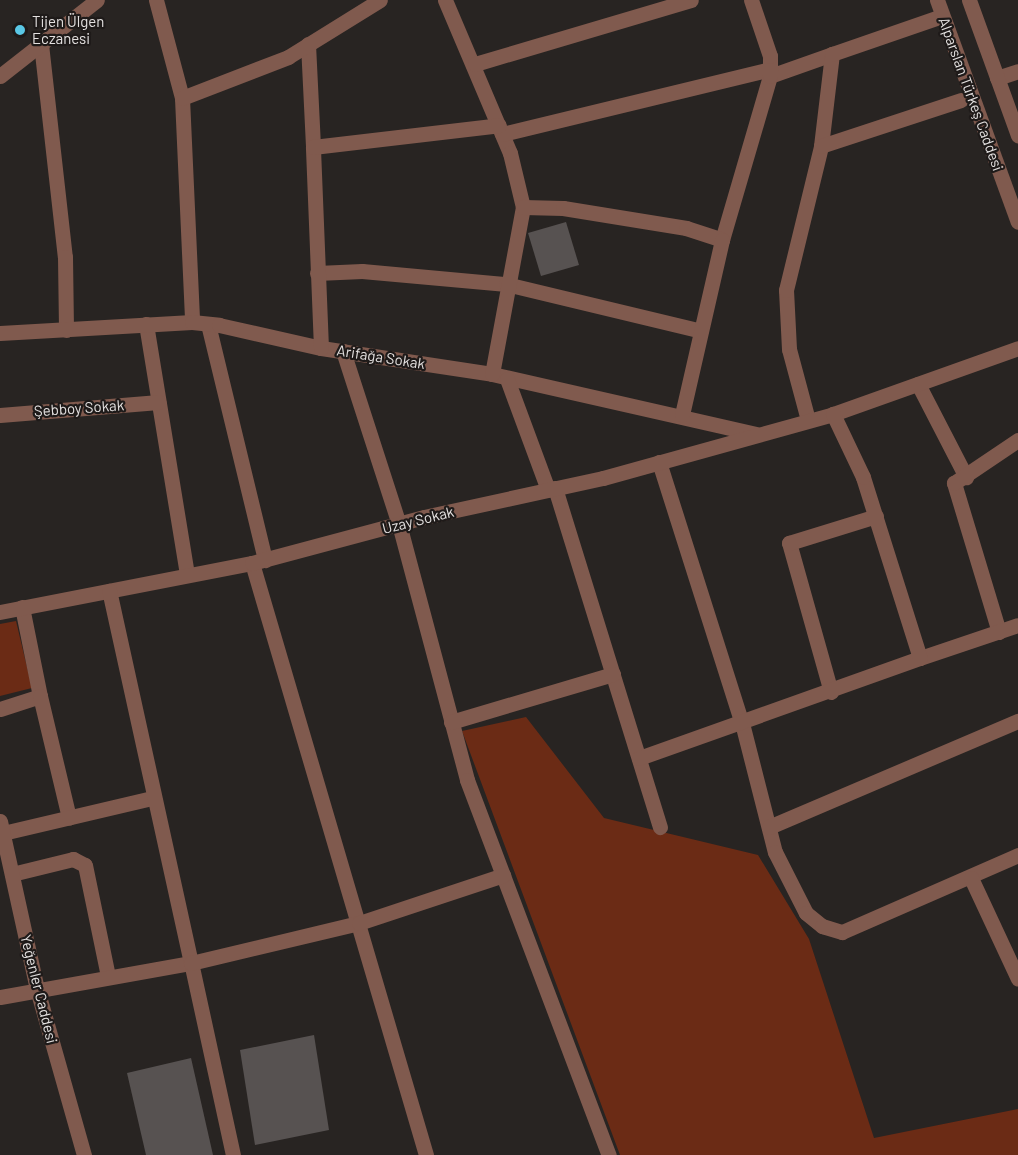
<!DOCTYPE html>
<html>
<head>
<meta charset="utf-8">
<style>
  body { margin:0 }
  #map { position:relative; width:1018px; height:1155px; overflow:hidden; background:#282422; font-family:Barlow,sans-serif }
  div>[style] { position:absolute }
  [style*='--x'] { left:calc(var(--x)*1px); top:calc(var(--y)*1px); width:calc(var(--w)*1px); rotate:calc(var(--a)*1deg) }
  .green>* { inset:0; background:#6b2b15 }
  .building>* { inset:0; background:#575251 }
  .minor>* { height:15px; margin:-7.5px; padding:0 7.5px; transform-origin:7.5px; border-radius:7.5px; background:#805a4e }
  .tertiary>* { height:15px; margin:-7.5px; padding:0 7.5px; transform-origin:7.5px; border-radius:7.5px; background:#805a4e }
  .dots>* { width:16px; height:16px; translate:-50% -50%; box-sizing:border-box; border:3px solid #1e1a19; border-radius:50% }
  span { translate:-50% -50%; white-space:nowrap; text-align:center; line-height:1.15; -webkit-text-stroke:4.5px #1e1a19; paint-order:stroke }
  .poi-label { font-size:15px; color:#e4e1e0 }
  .left { translate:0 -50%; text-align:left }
  .street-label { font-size:15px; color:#e4e1e0 }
</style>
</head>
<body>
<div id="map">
  <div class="green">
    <div style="clip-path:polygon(16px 621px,32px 688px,0 696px,0 624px)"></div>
    <div style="clip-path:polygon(526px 717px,604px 818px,758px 855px,809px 939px,874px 1138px,1018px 1109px,1018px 1155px,620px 1155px,462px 731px)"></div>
  </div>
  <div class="building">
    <div style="clip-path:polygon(566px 222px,579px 265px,541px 276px,528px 233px)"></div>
    <div style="clip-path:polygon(314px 1035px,329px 1130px,255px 1145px,240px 1050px)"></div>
    <div style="clip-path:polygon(191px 1058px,213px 1155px,146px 1155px,127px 1073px)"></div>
  </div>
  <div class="minor">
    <div style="--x:156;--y:0;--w:101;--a:75.1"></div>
    <div style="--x:182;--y:98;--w:224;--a:87.4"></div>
    <div style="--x:445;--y:0;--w:166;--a:67"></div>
    <div style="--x:510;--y:153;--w:56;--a:76.5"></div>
    <div style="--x:41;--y:44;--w:214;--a:83.6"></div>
    <div style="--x:65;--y:257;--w:73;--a:89.2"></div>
    <div style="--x:308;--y:44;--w:103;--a:87.2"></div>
    <div style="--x:475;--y:64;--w:225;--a:-16.5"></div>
    <div style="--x:770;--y:76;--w:66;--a:-19.5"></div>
    <div style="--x:997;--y:78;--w:22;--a:-18"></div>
    <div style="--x:182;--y:98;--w:114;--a:-21.1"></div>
    <div style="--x:288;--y:57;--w:108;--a:-31.8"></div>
    <div style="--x:502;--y:134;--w:276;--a:-13.6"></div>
    <div style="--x:821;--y:146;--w:93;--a:-83.2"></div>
    <div style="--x:832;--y:54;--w:116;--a:-19.1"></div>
    <div style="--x:722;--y:240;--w:171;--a:-73.7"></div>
    <div style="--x:770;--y:76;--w:20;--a:-90"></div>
    <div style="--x:770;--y:56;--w:59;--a:-108.7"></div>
    <div style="--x:317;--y:273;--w:45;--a:-2.5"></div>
    <div style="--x:362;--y:271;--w:145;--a:5.2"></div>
    <div style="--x:506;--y:284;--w:196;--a:13.5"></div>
    <div style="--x:146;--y:324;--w:254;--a:80.7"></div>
    <div style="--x:208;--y:324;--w:243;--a:76.4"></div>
    <div style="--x:0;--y:333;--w:192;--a:-3.3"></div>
    <div style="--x:192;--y:322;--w:27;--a:6"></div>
    <div style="--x:219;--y:325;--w:105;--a:12.7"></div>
    <div style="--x:321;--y:348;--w:173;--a:8.6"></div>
    <div style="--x:492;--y:374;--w:271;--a:12.8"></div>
    <div style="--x:321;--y:348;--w:201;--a:-92.3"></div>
    <div style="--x:313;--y:147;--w:187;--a:-6.7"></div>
    <div style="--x:343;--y:351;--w:182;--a:72.1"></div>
    <div style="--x:399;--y:524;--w:265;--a:75.1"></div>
    <div style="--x:467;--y:780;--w:401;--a:69.3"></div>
    <div style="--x:492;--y:374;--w:170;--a:-79.5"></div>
    <div style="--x:523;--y:207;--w:40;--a:1.4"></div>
    <div style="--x:563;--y:208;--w:125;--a:9.2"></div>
    <div style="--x:686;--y:228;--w:38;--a:18"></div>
    <div style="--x:722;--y:240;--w:179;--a:102.9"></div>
    <div style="--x:507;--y:379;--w:118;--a:69.7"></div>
    <div style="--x:918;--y:384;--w:105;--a:62.7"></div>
    <div style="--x:0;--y:415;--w:159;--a:-4.7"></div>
    <div style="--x:808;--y:420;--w:73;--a:-105"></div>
    <div style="--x:789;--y:349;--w:59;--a:-92.9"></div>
    <div style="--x:786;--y:290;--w:148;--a:-76.3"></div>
    <div style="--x:821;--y:146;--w:147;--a:-18.2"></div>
    <div style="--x:659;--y:462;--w:274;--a:72.4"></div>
    <div style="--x:742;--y:723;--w:133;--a:75.7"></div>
    <div style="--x:775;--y:852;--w:68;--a:63.1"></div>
    <div style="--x:806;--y:913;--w:21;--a:39"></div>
    <div style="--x:822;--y:926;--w:21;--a:17"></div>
    <div style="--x:842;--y:932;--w:192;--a:-23.6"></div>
    <div style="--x:555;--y:488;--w:355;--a:72.8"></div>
    <div style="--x:252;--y:563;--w:617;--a:73.62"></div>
    <div style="--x:22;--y:607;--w:91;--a:78.6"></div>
    <div style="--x:0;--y:612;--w:257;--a:-11"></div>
    <div style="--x:252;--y:563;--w:178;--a:-15"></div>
    <div style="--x:424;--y:517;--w:183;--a:-12.3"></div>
    <div style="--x:603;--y:478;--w:239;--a:-15.5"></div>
    <div style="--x:833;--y:414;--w:196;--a:-19.6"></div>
    <div style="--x:999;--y:632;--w:156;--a:-106.8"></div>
    <div style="--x:954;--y:483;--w:77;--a:-33.9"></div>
    <div style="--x:920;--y:658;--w:103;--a:-18.6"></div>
    <div style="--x:831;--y:692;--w:155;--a:-105.7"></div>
    <div style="--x:789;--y:543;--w:91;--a:-17.2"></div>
    <div style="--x:0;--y:709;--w:42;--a:-18"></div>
    <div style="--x:40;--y:696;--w:125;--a:76.6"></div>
    <div style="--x:451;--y:722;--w:169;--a:-16.5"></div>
    <div style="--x:639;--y:758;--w:298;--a:-19.6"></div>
    <div style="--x:920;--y:658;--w:190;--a:-107.5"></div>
    <div style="--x:863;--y:477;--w:70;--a:-115.5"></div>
    <div style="--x:769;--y:827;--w:271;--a:-23.1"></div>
    <div style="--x:3;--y:833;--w:153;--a:-13.2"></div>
    <div style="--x:12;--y:874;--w:63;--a:-13.8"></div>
    <div style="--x:73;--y:859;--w:13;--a:27"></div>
    <div style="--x:85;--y:865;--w:113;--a:78.3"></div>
    <div style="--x:971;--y:878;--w:111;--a:65"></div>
    <div style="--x:0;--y:997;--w:194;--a:-10.1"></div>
    <div style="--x:191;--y:963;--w:381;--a:-102.4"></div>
    <div style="--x:233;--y:1155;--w:197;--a:-102.3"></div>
    <div style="--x:191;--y:963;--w:173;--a:-13.4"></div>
    <div style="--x:359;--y:923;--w:152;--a:-18.4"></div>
  </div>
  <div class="tertiary">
    <div style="--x:937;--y:0;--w:236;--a:70"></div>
    <div style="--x:969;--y:0;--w:144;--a:70.1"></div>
    <div style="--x:0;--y:76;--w:123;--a:-38.1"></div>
    <div style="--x:0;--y:821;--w:172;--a:77.6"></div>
    <div style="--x:37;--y:989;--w:173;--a:74.2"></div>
  </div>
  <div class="dots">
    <div style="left:20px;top:30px;background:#5ac8e6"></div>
  </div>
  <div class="poi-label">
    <span class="left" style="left:32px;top:30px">Tijen Ülgen<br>Eczanesi</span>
  </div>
  <div class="street-label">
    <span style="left:971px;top:94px;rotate:70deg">Alparslan Türkeş Caddesi</span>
    <span style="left:381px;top:357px;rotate:9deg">Arifağa Sokak</span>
    <span style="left:79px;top:408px;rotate:-4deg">Şebboy Sokak</span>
    <span style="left:418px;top:520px;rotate:-14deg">Uzay Sokak</span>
    <span style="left:39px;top:989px;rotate:76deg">Yeğenler Caddesi</span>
  </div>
</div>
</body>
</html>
